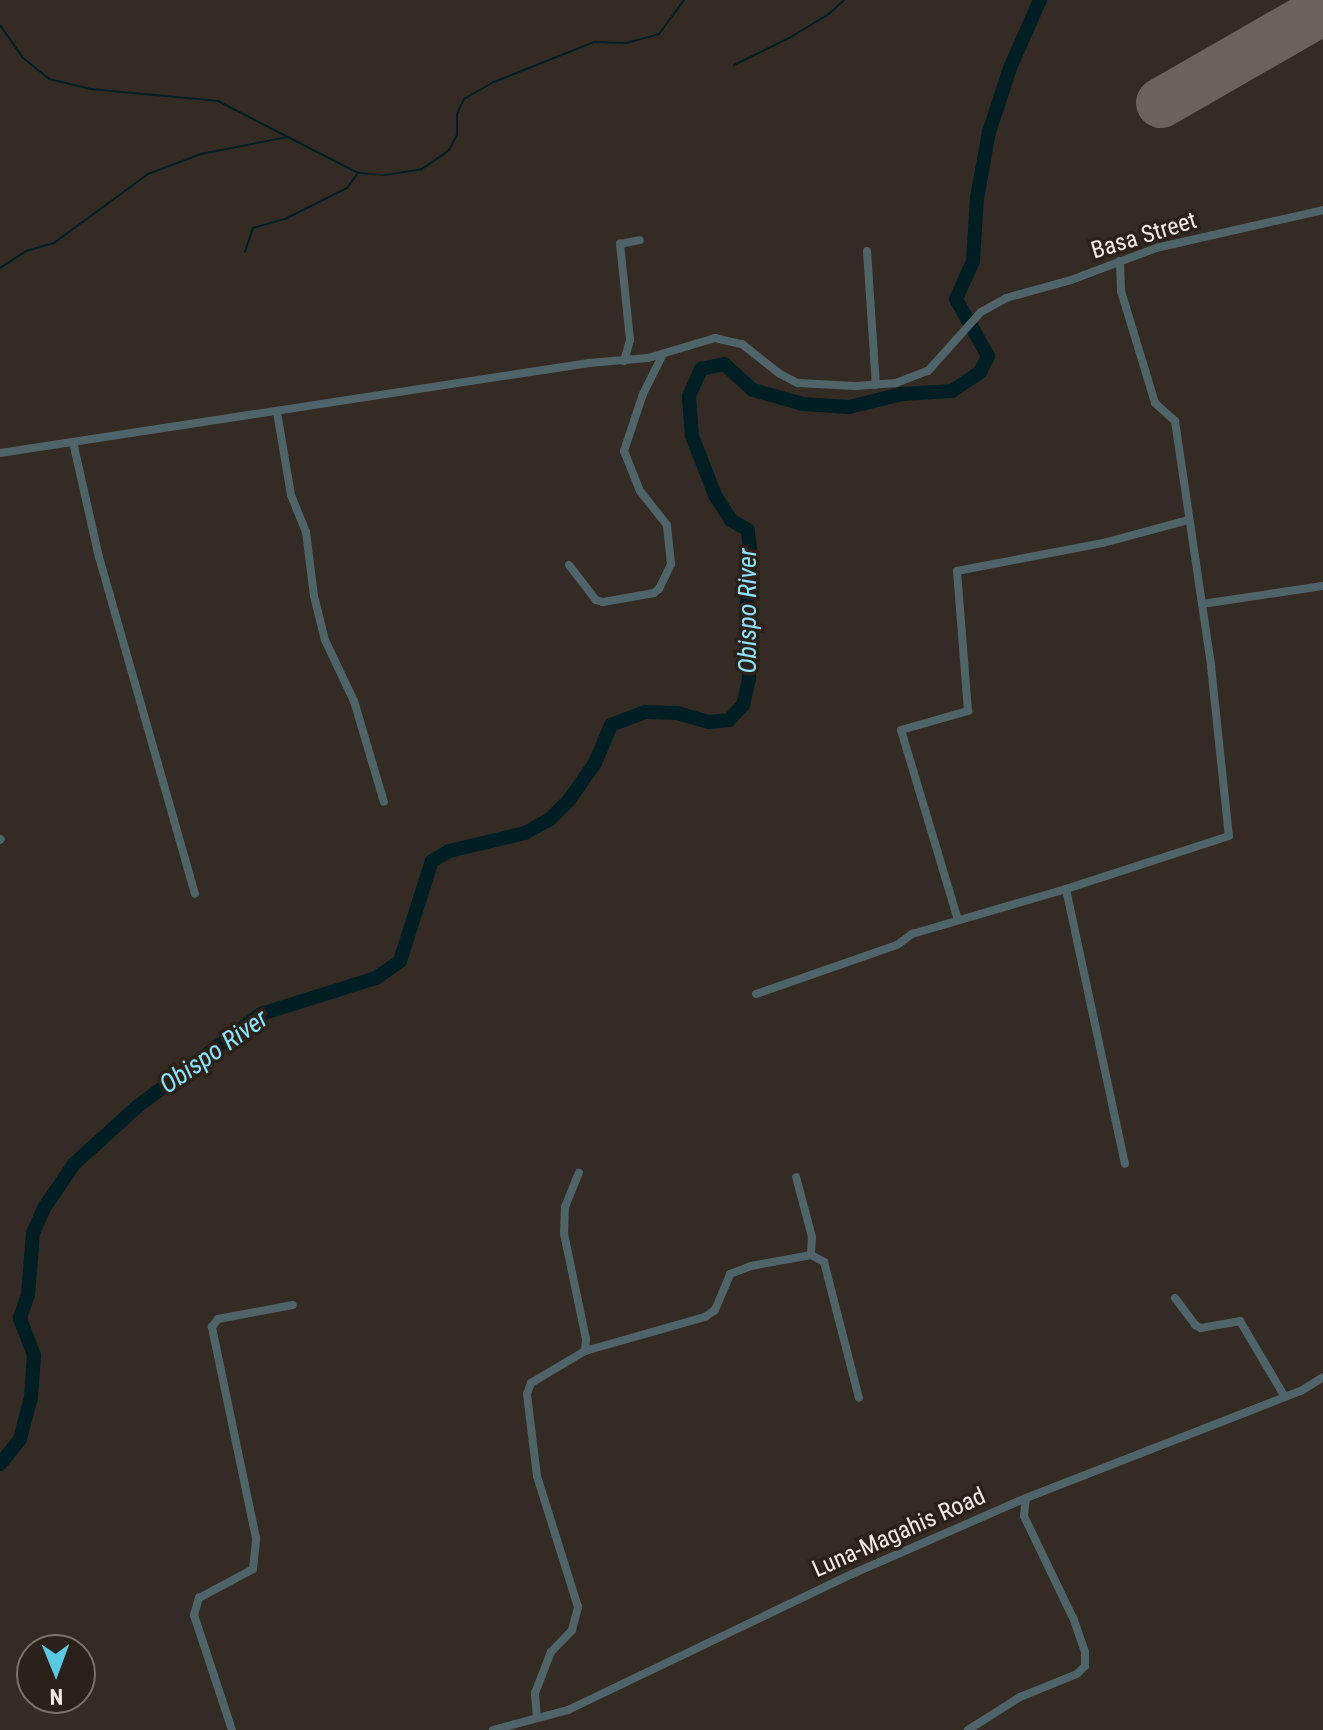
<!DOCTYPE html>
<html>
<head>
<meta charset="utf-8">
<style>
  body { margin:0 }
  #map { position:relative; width:1323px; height:1730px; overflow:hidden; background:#342c24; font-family:"Roboto Condensed",sans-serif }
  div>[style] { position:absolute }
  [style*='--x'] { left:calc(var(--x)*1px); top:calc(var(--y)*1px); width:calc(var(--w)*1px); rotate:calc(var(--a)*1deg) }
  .built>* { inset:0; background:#423427 }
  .stream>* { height:2px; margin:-1px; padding:0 1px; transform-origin:1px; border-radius:1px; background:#021e25 }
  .river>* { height:14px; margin:-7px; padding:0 7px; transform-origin:7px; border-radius:7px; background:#021e25 }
  .runway>* { height:50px; margin:-25px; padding:0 25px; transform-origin:25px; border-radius:25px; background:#6a635c }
  .street>* { height:8px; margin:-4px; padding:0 4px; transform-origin:4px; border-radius:4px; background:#4e6469 }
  span { translate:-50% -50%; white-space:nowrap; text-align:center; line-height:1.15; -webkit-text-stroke:7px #2a221a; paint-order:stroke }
  .street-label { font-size:24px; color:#f2ece6 }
  .water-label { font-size:26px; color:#8be5fa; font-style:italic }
  .north { position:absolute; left:16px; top:1634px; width:80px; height:80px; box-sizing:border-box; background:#2a221a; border:2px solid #7a736c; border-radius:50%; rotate:179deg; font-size:22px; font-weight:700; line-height:32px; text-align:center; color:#f2ece6 }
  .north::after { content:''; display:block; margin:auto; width:28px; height:36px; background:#57c9e2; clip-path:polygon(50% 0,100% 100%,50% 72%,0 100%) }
</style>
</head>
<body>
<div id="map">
  <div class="built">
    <div style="clip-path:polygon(1303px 0,1323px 0,1323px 27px,1153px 124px,1137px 95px)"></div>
  </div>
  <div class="stream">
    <div style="--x:0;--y:25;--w:39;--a:55"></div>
    <div style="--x:22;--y:57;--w:35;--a:39"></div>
    <div style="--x:49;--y:79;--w:43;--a:13.4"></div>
    <div style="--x:91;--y:89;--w:128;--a:5.4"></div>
    <div style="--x:218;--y:101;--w:157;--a:27.2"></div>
    <div style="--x:358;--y:173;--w:27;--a:4"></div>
    <div style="--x:385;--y:175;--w:37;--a:-9"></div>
    <div style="--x:422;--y:169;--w:33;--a:-35"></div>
    <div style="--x:449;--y:150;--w:17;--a:-62"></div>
    <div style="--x:457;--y:135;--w:21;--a:-90"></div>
    <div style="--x:457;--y:114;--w:17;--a:-65"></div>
    <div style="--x:464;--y:99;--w:34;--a:-30"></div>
    <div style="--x:494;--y:82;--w:108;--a:-21.8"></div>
    <div style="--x:594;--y:42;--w:32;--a:2"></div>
    <div style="--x:626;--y:43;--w:34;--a:-15"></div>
    <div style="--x:659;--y:34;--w:42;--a:-53.7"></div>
    <div style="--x:734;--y:65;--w:61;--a:-26.1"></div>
    <div style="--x:789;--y:38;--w:47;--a:-31"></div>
    <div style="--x:829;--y:14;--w:21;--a:-43"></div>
    <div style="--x:245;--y:252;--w:25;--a:-72"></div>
    <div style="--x:253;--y:228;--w:33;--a:-16"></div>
    <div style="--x:285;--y:219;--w:69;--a:-26.6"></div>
    <div style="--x:347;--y:188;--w:19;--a:-54"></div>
    <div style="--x:0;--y:268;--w:31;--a:-33"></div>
    <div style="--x:26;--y:251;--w:29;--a:-16"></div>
    <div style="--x:54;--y:243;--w:117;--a:-36.3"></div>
    <div style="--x:148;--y:174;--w:57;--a:-20.7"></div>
    <div style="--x:201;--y:154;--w:89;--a:-11.1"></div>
  </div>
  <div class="river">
    <div style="--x:0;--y:1464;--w:32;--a:-51"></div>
    <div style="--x:20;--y:1439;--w:43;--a:-75.3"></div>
    <div style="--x:31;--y:1397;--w:42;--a:-85.9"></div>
    <div style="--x:34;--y:1355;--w:40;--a:-111"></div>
    <div style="--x:20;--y:1318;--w:24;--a:-71"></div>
    <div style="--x:28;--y:1295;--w:62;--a:-85.4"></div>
    <div style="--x:33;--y:1233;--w:27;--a:-66"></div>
    <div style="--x:44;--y:1208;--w:53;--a:-55.7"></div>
    <div style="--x:74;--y:1164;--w:86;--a:-42.2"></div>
    <div style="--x:138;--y:1106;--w:154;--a:-36.8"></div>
    <div style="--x:261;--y:1014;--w:121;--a:-17.4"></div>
    <div style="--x:376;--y:978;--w:29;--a:-35"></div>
    <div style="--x:400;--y:961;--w:105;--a:-72.3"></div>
    <div style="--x:432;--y:861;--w:20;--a:-30"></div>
    <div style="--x:449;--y:851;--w:78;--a:-13.3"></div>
    <div style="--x:525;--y:833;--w:29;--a:-29"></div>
    <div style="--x:550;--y:819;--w:27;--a:-45"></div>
    <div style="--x:569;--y:800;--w:45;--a:-54.9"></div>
    <div style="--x:595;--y:763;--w:41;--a:-67.2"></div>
    <div style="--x:611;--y:725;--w:36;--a:-21"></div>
    <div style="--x:645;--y:712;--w:32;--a:2"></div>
    <div style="--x:677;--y:713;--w:32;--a:16"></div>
    <div style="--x:708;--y:722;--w:21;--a:-5"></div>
    <div style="--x:729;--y:720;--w:21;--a:-47"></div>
    <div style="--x:743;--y:705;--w:28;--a:-77"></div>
    <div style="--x:749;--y:678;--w:66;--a:-92.6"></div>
    <div style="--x:746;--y:612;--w:56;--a:-84.9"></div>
    <div style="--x:751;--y:556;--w:26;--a:-97"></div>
    <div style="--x:748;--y:530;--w:20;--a:-150"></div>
    <div style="--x:731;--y:520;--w:30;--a:-123"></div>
    <div style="--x:715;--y:495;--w:63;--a:-111.3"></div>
    <div style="--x:692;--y:436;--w:40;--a:-94.3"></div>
    <div style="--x:689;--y:396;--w:30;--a:-66"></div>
    <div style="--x:701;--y:369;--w:24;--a:-12"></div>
    <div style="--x:724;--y:364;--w:39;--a:42"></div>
    <div style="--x:753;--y:390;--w:52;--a:15.6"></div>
    <div style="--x:803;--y:404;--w:46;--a:3.7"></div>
    <div style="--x:849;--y:407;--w:55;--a:-13.8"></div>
    <div style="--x:902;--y:394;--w:50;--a:-3.4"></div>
    <div style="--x:952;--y:391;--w:34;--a:-34"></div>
    <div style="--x:980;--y:372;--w:18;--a:-63"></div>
    <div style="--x:988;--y:356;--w:65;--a:-119.3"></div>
    <div style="--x:956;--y:299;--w:42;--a:-65.9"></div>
    <div style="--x:973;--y:261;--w:63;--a:-86.4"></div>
    <div style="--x:977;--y:198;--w:67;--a:-79.7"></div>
    <div style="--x:989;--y:132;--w:67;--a:-71.8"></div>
    <div style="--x:1010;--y:68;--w:74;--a:-66.2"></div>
  </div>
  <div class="runway">
    <div style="--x:1161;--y:103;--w:187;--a:-29.9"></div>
  </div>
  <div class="street">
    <div style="--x:867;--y:251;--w:134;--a:86.2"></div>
    <div style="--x:1120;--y:261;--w:30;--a:88"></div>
    <div style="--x:1121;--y:291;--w:117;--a:73.1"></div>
    <div style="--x:1155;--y:403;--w:27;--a:42"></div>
    <div style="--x:1175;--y:421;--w:248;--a:81.6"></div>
    <div style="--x:1211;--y:666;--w:171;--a:84"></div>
    <div style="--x:1229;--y:836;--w:171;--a:162"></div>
    <div style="--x:1066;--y:889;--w:281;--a:77.9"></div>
    <div style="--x:624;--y:361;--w:22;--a:-74"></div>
    <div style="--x:630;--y:340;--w:97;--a:-95.9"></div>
    <div style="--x:620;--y:244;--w:20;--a:-11"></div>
    <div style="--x:277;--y:412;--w:84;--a:80.4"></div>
    <div style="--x:291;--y:495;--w:40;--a:68"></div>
    <div style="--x:306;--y:532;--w:64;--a:82.9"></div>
    <div style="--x:314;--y:596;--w:45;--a:76"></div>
    <div style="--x:325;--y:640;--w:68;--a:64.6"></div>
    <div style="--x:354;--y:701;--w:105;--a:73.5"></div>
    <div style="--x:73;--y:442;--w:118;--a:77.3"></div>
    <div style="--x:99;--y:557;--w:350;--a:74.1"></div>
    <div style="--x:0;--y:453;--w:596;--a:-8.69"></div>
    <div style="--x:589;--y:363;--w:59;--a:-4.8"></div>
    <div style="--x:648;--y:358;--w:70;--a:-16.6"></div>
    <div style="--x:715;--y:338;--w:28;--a:13"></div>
    <div style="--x:742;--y:344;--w:48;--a:38.3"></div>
    <div style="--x:780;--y:374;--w:20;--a:27"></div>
    <div style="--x:798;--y:383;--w:58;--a:3"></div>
    <div style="--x:856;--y:386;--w:40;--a:-4.3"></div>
    <div style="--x:896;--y:383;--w:34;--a:-21"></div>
    <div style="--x:928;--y:371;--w:79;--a:-48.1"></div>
    <div style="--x:981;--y:312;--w:29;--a:-29"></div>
    <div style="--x:1006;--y:298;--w:67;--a:-15.5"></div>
    <div style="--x:1071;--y:280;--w:91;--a:-20.6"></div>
    <div style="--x:1156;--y:248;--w:171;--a:-12.8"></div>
    <div style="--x:569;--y:565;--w:44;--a:52.4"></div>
    <div style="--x:596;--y:600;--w:7;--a:16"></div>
    <div style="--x:603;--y:602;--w:52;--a:-10"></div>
    <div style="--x:654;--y:593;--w:6;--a:-39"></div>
    <div style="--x:659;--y:589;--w:28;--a:-64"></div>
    <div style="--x:671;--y:564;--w:39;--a:-96"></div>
    <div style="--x:667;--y:525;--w:43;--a:-128.5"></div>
    <div style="--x:640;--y:491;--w:43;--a:-111.8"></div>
    <div style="--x:624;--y:451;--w:60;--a:-71.6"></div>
    <div style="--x:643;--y:394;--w:45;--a:-63.4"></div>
    <div style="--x:1202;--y:604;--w:122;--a:-8.5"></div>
    <div style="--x:0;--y:840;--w:1;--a:-45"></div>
    <div style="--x:958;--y:920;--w:198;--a:-106.7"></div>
    <div style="--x:901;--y:730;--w:70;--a:-15.8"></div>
    <div style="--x:968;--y:711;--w:140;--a:-94.5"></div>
    <div style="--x:957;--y:571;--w:149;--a:-10.9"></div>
    <div style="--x:1103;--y:543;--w:89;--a:-15"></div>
    <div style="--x:756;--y:994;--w:149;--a:-19.2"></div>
    <div style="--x:897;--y:945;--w:19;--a:-36"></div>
    <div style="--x:912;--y:934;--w:160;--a:-16.3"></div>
    <div style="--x:811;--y:1255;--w:15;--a:28"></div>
    <div style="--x:824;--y:1262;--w:140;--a:75.6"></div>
    <div style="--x:1175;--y:1298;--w:34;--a:53"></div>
    <div style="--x:1195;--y:1325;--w:7;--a:27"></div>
    <div style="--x:1201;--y:1328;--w:40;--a:-10"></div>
    <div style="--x:1240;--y:1321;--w:88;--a:59.4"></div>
    <div style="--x:585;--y:1351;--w:125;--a:-15.8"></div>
    <div style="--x:705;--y:1317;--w:12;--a:-35"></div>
    <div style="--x:715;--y:1310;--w:39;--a:-67"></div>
    <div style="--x:730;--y:1274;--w:22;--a:-21"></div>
    <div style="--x:751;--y:1266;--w:61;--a:-10.4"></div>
    <div style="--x:811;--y:1255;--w:18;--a:-87"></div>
    <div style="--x:812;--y:1237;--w:62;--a:-104.9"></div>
    <div style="--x:537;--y:1718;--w:25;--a:-95"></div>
    <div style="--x:535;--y:1693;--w:44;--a:-68.7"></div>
    <div style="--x:551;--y:1652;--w:30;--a:-46"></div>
    <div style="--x:572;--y:1630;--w:24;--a:-75"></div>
    <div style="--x:578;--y:1607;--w:137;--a:-107.4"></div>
    <div style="--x:537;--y:1476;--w:83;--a:-97"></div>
    <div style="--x:527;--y:1394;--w:12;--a:-70"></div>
    <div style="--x:531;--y:1383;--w:63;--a:-30.7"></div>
    <div style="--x:585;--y:1351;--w:12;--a:-85"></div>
    <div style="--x:586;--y:1339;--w:107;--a:-101.8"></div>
    <div style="--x:564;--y:1234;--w:27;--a:-88"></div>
    <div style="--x:565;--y:1207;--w:37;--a:-68"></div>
    <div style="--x:232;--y:1730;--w:121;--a:-108.3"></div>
    <div style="--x:194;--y:1615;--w:18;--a:-74"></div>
    <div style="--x:199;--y:1598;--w:61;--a:-28.2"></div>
    <div style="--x:253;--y:1569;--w:31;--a:-84"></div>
    <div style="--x:256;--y:1538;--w:216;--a:-101.8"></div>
    <div style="--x:212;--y:1327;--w:10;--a:-53"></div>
    <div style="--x:218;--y:1319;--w:76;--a:-10.6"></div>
    <div style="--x:493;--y:1730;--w:78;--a:-14.9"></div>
    <div style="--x:568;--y:1710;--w:315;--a:-25.6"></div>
    <div style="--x:852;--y:1574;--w:190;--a:-23.6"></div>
    <div style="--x:1026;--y:1498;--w:295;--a:-21.3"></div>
    <div style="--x:1301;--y:1391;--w:26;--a:-32"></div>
    <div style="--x:968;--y:1730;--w:62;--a:-32.4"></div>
    <div style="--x:1020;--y:1697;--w:61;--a:-22"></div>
    <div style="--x:1077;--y:1674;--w:11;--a:-45"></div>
    <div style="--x:1085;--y:1666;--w:14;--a:-90"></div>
    <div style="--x:1085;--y:1652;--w:36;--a:-109"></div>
    <div style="--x:1073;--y:1618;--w:113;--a:-115.7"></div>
    <div style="--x:1024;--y:1516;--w:18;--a:-84"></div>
  </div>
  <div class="street-label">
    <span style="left:1144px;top:236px;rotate:-17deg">Basa Street</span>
    <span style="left:899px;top:1533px;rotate:-24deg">Luna-Magahis Road</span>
  </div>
  <div class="water-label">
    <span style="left:748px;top:611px;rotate:-90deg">Obispo River</span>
    <span style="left:214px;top:1052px;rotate:-35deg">Obispo River</span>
  </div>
  <div class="north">N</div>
</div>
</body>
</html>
